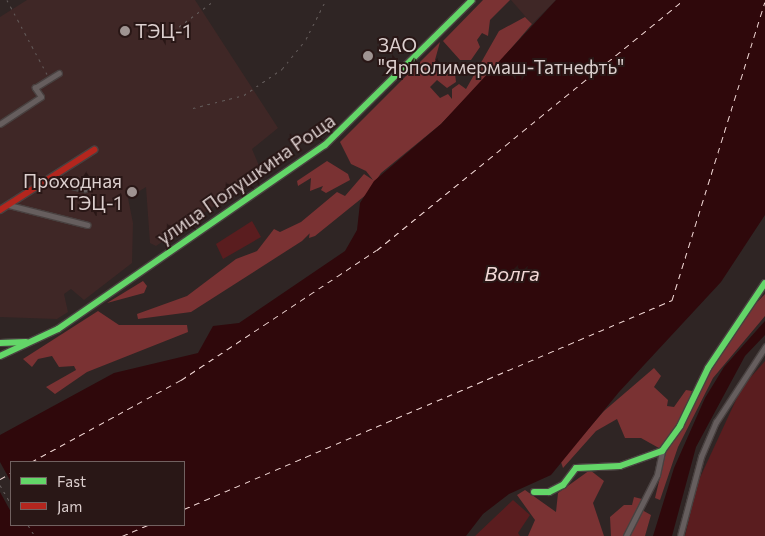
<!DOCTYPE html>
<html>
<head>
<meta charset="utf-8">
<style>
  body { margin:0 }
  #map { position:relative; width:765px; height:536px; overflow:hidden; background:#2f2524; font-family:Commissioner,sans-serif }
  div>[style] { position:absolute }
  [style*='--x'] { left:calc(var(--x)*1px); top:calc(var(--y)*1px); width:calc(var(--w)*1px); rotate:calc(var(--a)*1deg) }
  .built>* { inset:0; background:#3f2726 }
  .green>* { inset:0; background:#5a1d1f }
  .forest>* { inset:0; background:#7a3233 }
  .water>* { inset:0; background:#2f080b }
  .pier>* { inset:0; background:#2f2524 }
  .ferry>* { height:1px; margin-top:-0.5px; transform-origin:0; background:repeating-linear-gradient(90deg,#f2d8d6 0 6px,transparent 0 11px) }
  .roads { filter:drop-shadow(1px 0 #494140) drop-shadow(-1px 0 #494140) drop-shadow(0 1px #494140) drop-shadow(0 -1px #494140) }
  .street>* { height:4.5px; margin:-2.25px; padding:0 2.25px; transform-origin:2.25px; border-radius:2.25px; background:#665e5e }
  .fast>* { height:6px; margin:-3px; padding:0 3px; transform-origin:3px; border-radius:3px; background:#63d668 }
  .jam>* { height:6px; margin:-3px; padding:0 3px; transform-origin:3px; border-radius:3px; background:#b3261e }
  .rail>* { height:1px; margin-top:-0.5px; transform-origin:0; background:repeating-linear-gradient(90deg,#635b5a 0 2.5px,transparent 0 7.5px) }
  .dots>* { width:14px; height:14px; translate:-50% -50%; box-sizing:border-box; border:2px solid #291716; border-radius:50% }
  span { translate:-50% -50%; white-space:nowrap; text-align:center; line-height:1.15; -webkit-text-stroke:4px #291716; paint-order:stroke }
  .poi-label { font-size:19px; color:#dccfce }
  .left { translate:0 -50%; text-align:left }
  .right { translate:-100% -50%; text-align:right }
  .street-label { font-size:19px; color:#dccfce }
  .water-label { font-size:20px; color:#f2d8d6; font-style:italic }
  .legend { position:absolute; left:10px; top:461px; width:175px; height:65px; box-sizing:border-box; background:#291716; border:1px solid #716160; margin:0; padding:6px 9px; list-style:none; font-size:15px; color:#dccfce }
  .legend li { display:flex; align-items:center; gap:10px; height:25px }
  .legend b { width:25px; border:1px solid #716160 }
</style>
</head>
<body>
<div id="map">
  <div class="built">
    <div style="clip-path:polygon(27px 0,195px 0,278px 128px,252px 149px,262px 173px,156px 246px,150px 243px,146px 187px,128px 198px,133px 223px,132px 263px,84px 300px,71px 289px,64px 294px,68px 312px,57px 319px,0 317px,0 17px)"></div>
    <div style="clip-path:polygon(511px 0,556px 0,532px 24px)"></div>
  </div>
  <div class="green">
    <div style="clip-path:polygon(252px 221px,261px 237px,223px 259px,216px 244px)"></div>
    <div style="clip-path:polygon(765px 361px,765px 536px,685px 536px,697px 484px,742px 387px)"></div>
    <div style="clip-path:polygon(513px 500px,530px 515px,518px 533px,520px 536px,475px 536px)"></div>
  </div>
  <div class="forest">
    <div style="clip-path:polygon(483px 0,510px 0,490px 20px,488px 36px,482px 33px,477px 40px,480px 47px,471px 60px,460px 60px,443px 41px)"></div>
    <div style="clip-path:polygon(525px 17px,532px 24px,491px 72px,441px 124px,381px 173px,367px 194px,315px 236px,309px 238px,312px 217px,310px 233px,302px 241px,191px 312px,138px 319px,137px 314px,187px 296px,236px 259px,257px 251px,274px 229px,280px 232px,301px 222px,337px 192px,345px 196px,364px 174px,373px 180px,366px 171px,351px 164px,340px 142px,440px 42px,435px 60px,455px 74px,456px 82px,447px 88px,437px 80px,430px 87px,440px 98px,448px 94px,452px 99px,452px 89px,459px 84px,466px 89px,499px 31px)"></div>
    <div style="clip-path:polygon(327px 161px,348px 174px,350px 180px,326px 193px,321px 190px,323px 186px,310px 191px,311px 178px,298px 186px,297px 181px)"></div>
    <div style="clip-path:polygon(143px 281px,147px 286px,144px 293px,107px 303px)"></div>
    <div style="clip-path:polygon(765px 294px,765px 316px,713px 378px,678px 447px,660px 500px,655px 498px,666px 452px,641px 438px,625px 438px,617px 419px,596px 431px,563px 468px,561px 462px,567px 453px,604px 411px,654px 368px,661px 376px,654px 387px,668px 400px,667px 406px,674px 407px,686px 390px,692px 391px,689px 400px,743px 317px)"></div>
    <div style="clip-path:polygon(98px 311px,119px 325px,187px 325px,188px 332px,87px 372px,55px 394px,46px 387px,76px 370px,74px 366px,59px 367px,52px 356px,38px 359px,32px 367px,23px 359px)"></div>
    <div style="clip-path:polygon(590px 470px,604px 481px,593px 503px,604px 536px,528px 536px,535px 520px,517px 495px,525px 490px,556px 512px,558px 493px)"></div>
    <div style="clip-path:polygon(634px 497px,642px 499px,642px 510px,651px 515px,645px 536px,611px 536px,610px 517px,624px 505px,632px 505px)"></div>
  </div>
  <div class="water">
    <div style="clip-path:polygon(evenodd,556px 0,765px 0,765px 215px,721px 282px,619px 392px,551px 475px,509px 494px,483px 514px,466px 536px,0 536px,0 435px,114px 373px,198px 353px,213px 326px,239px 323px,345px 251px,357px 230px,360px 203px,374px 181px,441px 124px,556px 0,11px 462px,184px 462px,184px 525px,11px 525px,11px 462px)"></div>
    <div style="clip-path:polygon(765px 321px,765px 335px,745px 356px,696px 447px,672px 536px,653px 536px,674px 468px,705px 398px,724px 367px)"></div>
  </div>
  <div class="pier">
    <div style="clip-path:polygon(0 462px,11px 482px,11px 512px,0 492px)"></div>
  </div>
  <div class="ferry">
    <div style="--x:31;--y:462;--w:171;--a:-28.7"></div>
    <div style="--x:181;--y:380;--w:235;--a:-33.6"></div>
    <div style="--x:377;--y:250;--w:395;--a:-39.2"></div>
    <div style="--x:0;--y:479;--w:13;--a:-29"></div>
    <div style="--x:184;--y:509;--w:531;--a:-23.18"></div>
    <div style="--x:672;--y:300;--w:312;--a:-72.7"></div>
    <div style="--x:122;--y:536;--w:28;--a:-23"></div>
  </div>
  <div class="roads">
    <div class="street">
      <div style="--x:0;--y:124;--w:49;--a:-33.4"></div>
      <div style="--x:41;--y:97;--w:11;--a:-124"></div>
      <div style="--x:35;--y:88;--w:28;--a:-32"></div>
      <div style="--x:48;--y:180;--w:38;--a:14"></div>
      <div style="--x:9;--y:205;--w:81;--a:14.2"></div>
      <div style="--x:626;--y:536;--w:68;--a:-63.1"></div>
      <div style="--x:657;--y:475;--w:25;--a:-78"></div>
      <div style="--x:680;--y:536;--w:82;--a:-75.1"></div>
      <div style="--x:701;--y:457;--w:38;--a:-67"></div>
      <div style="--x:716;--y:422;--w:90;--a:-56.8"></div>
    </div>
    <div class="fast">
      <div style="--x:0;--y:343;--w:26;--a:-2"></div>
      <div style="--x:0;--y:356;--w:64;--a:-25"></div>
      <div style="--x:58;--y:329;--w:324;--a:-34.6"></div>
      <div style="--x:325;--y:145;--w:206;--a:-44.6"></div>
      <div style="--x:534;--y:492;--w:15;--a:0"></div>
      <div style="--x:549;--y:492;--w:16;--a:-27"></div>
      <div style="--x:563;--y:485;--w:21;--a:-53"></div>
      <div style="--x:576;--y:468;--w:44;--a:-2.6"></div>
      <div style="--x:620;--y:466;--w:45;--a:-19.7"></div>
      <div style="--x:662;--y:451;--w:31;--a:-54"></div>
      <div style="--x:680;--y:426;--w:64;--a:-64.2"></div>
      <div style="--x:708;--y:368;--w:102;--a:-56.2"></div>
    </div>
    <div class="jam">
      <div style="--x:0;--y:210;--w:112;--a:-32.6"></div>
    </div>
  </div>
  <div class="rail">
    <div style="--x:7;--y:0;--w:84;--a:61.6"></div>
    <div style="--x:173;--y:31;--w:52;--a:-36.4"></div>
    <div style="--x:193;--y:108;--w:53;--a:-14.3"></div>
    <div style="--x:244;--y:95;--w:46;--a:-34.4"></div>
    <div style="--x:282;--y:69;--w:38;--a:-51"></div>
    <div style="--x:306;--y:39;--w:44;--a:-62.9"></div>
    <div style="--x:0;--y:485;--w:22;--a:60"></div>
    <div style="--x:28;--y:525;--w:13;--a:58"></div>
  </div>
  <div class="dots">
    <div style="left:125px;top:31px;background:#9f9492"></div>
    <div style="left:368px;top:56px;background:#9f9492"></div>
    <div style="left:132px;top:192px;background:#9f9492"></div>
  </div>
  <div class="poi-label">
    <span class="left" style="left:135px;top:31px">ТЭЦ-1</span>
    <span class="left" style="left:378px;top:56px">ЗАО<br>"Ярполимермаш-Татнефть"</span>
    <span class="right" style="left:122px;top:192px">Проходная<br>ТЭЦ-1</span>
  </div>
  <div class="street-label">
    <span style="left:246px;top:179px;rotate:-35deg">улица Полушкина Роща</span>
  </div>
  <div class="water-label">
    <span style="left:512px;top:273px">Волга</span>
  </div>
  <ul class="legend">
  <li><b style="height:6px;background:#63d668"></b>Fast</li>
  <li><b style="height:6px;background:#b3261e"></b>Jam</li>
  </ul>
</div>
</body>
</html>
